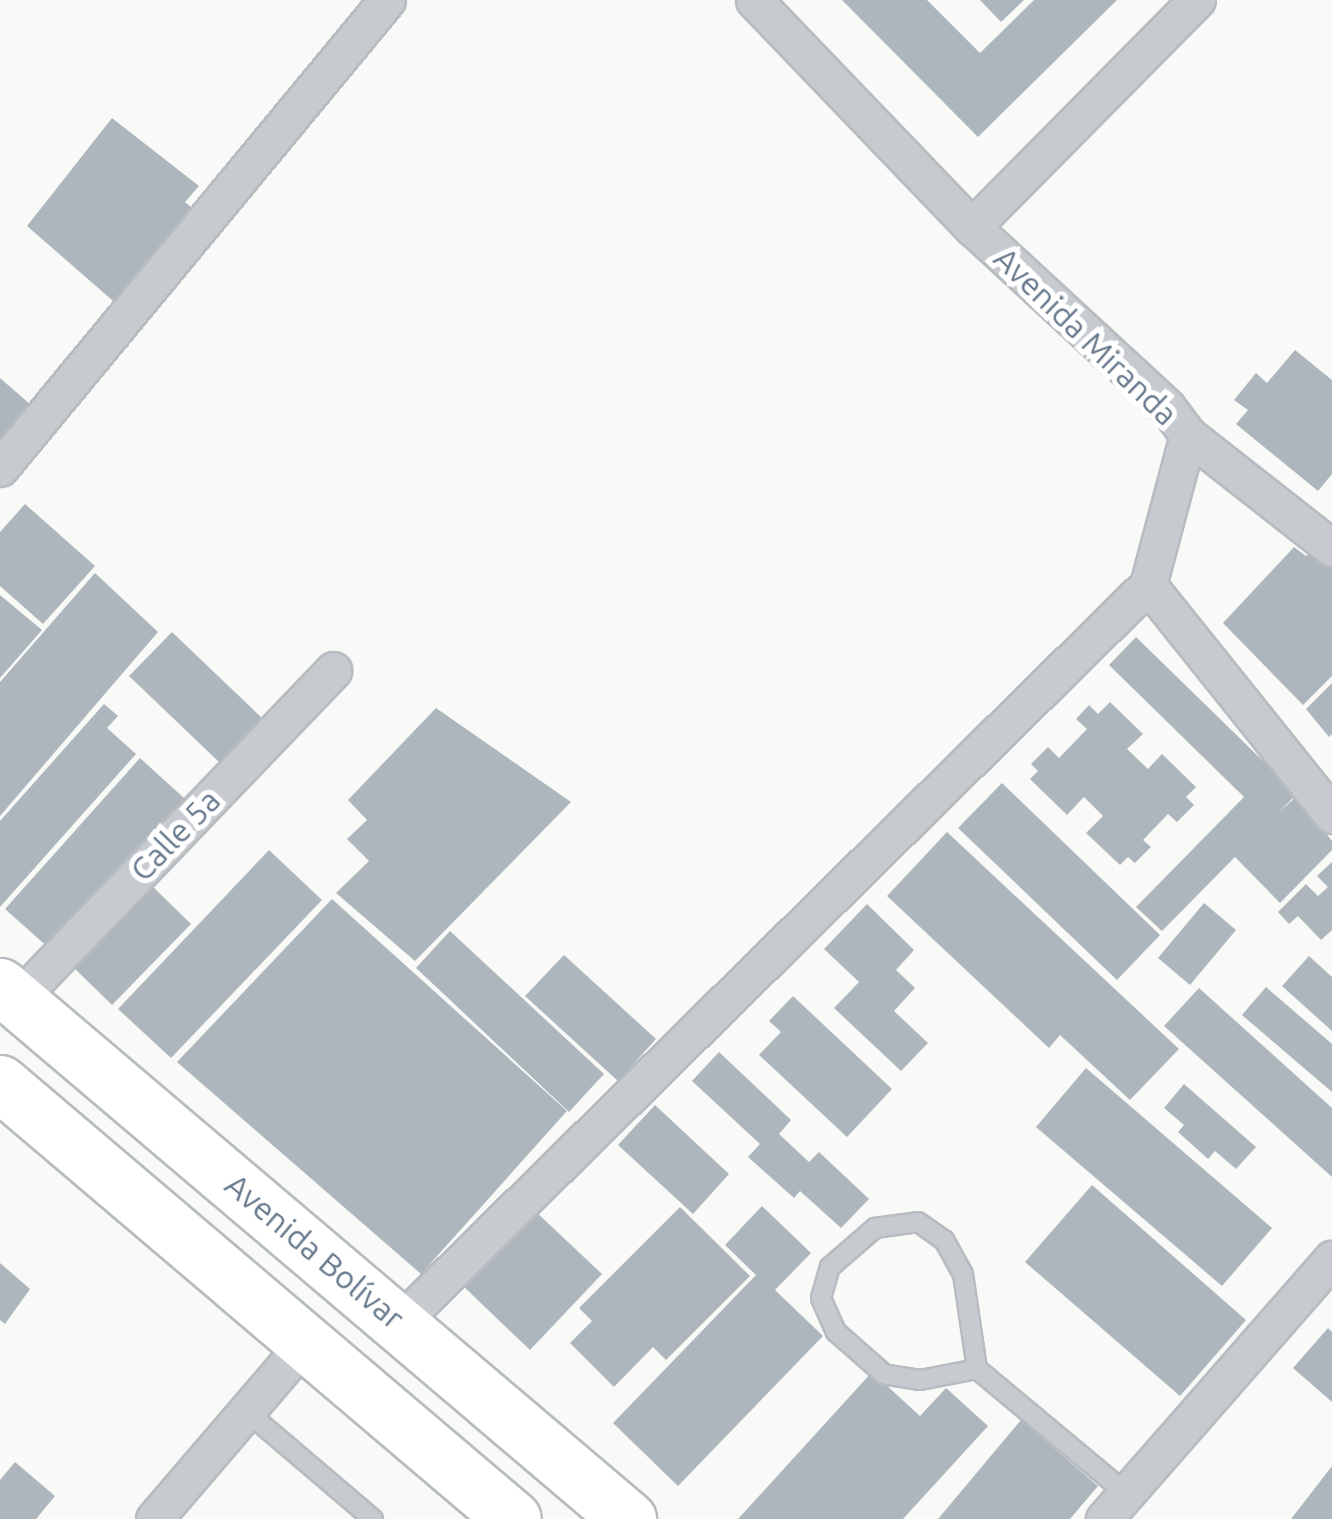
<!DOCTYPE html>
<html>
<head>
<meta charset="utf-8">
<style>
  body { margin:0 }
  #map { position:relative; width:1332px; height:1519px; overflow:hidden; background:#f9faf7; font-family:Ubuntu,sans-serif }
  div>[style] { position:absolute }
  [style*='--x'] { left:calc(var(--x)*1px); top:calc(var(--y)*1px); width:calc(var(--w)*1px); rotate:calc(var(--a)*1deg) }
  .building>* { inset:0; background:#adb6bd }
  .roads { filter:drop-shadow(2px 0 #b7bcc1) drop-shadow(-2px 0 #b7bcc1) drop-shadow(0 2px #b7bcc1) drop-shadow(0 -2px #b7bcc1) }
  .service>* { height:18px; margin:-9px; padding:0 9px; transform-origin:9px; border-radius:9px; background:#c7cbcf }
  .minor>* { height:35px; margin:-17.5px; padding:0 17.5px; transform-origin:17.5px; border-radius:17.5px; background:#c7cbcf }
  .primary>* { height:55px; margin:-27.5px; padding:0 27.5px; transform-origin:27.5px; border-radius:27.5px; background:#fff }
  span { translate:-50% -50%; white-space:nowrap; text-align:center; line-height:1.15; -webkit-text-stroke:10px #fff; paint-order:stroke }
  .street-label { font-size:32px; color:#66788b }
</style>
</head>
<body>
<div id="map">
  <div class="building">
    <div style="clip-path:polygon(842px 0,927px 0,980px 53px,1034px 0,1117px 0,978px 137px)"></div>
    <div style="clip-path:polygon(980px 0,1024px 0,1001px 22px)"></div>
    <div style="clip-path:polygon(112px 118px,199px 186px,185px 202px,198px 213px,120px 307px,27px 226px)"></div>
    <div style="clip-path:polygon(1295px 350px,1332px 380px,1332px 474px,1318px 491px,1236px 424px,1248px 410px,1234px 400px,1256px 373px,1267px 383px)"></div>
    <div style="clip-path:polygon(0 378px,31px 405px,0 442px)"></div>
    <div style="clip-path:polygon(25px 504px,95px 566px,43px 624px,0 586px,0 532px)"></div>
    <div style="clip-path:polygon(1294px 547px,1306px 556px,1314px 549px,1332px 563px,1332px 676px,1303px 705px,1223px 623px)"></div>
    <div style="clip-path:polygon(95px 573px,158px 632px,0 816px,0 682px)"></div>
    <div style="clip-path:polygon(0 595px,42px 630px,0 678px)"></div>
    <div style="clip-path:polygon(172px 632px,263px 719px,220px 763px,129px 676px)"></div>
    <div style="clip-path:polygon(1136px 637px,1297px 794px,1278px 813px,1297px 796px,1332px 841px,1332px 850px,1280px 903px,1235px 857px,1162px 931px,1136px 907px,1244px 797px,1109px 665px)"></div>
    <div style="clip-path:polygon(1332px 683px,1332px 734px,1329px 737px,1306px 709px)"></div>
    <div style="clip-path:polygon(1110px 702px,1143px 734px,1127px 749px,1148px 769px,1162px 754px,1196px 787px,1186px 797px,1194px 805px,1177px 822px,1168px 814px,1143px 840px,1151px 847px,1135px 863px,1128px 857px,1120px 865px,1086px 833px,1103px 816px,1084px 797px,1067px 815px,1030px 779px,1038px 771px,1031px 764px,1048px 747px,1059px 758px,1087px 729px,1076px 719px,1089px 705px,1098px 714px)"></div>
    <div style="clip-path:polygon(104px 704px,118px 716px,107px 728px,136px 754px,0 907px,0 821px)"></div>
    <div style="clip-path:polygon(436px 708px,571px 802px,415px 961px,336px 893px,369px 861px,347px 839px,367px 820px,348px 800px)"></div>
    <div style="clip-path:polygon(140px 758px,185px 799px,50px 949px,5px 909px)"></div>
    <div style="clip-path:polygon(1002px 783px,1160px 935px,1117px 980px,958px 828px)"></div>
    <div style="clip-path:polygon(947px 832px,1179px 1049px,1130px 1100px,1060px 1035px,1049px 1048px,887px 896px)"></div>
    <div style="clip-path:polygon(269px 850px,322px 900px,171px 1058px,118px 1009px)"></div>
    <div style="clip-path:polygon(1332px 862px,1332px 930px,1321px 940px,1298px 916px,1289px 924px,1278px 912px,1306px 884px,1318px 896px,1328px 887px,1317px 876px)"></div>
    <div style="clip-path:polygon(147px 881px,191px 924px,112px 1005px,68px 962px)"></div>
    <div style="clip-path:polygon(332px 899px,567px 1111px,421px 1274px,177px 1062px)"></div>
    <div style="clip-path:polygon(1204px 903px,1236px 930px,1190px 985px,1158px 958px)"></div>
    <div style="clip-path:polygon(867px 904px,914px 950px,896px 970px,915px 988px,894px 1011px,928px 1043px,901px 1071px,834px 1008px,859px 982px,824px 949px)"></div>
    <div style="clip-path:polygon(450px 931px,604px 1074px,569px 1112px,416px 968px)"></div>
    <div style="clip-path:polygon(564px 955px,656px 1039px,618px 1081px,525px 996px)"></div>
    <div style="clip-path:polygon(1309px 956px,1332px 977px,1332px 1031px,1282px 986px)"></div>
    <div style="clip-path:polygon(1266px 987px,1332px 1044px,1332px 1092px,1242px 1015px)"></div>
    <div style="clip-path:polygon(1199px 988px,1332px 1108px,1332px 1177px,1164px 1026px)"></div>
    <div style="clip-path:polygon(793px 996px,892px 1089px,847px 1137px,759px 1055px,781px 1032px,769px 1021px)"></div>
    <div style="clip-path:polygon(719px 1052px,791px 1120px,779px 1134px,809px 1162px,819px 1152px,869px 1199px,841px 1228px,800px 1191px,794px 1198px,748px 1157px,760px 1144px,692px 1081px)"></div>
    <div style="clip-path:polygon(1086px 1068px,1272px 1228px,1222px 1286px,1036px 1127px)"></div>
    <div style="clip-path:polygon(1184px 1084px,1256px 1147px,1236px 1169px,1215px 1151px,1208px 1159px,1178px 1132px,1184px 1125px,1164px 1108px)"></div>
    <div style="clip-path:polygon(655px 1105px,729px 1174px,693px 1214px,618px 1145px)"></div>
    <div style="clip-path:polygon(1092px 1185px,1246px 1320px,1180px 1396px,1025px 1262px)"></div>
    <div style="clip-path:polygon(762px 1206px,811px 1253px,775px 1290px,823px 1336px,678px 1486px,613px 1423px,756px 1275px,725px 1245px)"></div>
    <div style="clip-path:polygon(680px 1207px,750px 1276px,666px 1360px,653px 1347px,614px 1387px,570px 1343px,592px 1321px,579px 1308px)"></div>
    <div style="clip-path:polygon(534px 1210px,602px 1274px,530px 1350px,462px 1285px)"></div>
    <div style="clip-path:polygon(0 1263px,30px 1289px,5px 1324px,0 1320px)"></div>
    <div style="clip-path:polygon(1328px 1328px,1332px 1332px,1332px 1402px,1293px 1368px)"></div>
    <div style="clip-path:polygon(872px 1372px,920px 1416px,946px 1388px,988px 1426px,903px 1519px,738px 1519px)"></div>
    <div style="clip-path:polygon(1021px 1420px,1098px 1486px,1070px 1519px,938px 1519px)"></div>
    <div style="clip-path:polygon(15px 1462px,55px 1496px,36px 1519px,0 1519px,0 1480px)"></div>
    <div style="clip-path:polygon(1332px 1466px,1332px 1519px,1291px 1519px)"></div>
  </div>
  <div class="roads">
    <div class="service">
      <div style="--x:977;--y:1369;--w:58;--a:169.1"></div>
      <div style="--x:920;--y:1380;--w:36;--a:-171"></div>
      <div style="--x:884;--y:1374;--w:64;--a:-138.8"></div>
      <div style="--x:836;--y:1332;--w:37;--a:-114"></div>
      <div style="--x:821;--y:1298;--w:32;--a:-74"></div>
      <div style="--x:830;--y:1267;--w:60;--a:-40.9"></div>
      <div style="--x:875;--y:1228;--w:43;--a:-7.9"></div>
      <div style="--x:918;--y:1222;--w:32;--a:35"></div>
      <div style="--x:944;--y:1240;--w:39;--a:61"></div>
      <div style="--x:963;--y:1274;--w:96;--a:81.6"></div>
      <div style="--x:977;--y:1369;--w:194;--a:39.8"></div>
      <div style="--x:246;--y:1411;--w:167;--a:40.4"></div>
    </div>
    <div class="minor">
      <div style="--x:754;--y:0;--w:315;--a:46.2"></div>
      <div style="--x:972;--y:227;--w:265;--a:42.7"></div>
      <div style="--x:1167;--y:407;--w:35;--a:53"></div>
      <div style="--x:1188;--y:435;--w:155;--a:104.9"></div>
      <div style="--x:1148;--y:585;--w:295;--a:51.3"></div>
      <div style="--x:972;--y:227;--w:320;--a:-45.3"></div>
      <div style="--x:1188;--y:435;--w:183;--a:38.1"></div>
      <div style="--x:0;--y:468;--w:607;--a:-50.41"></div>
      <div style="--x:17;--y:1000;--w:457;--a:-46.2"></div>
      <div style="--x:400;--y:1322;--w:1050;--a:-44.58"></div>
      <div style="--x:154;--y:1519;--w:230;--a:-49.4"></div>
      <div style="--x:1104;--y:1519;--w:346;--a:-48.8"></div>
    </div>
    <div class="primary">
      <div style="--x:0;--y:986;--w:824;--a:40.32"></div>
      <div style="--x:0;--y:1083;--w:673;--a:40.36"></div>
    </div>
  </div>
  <div class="street-label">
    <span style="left:1086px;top:336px;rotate:44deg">Avenida Miranda</span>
    <span style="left:175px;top:835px;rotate:-46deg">Calle 5a</span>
    <span style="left:315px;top:1251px;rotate:40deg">Avenida Bolívar</span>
  </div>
</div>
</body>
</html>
